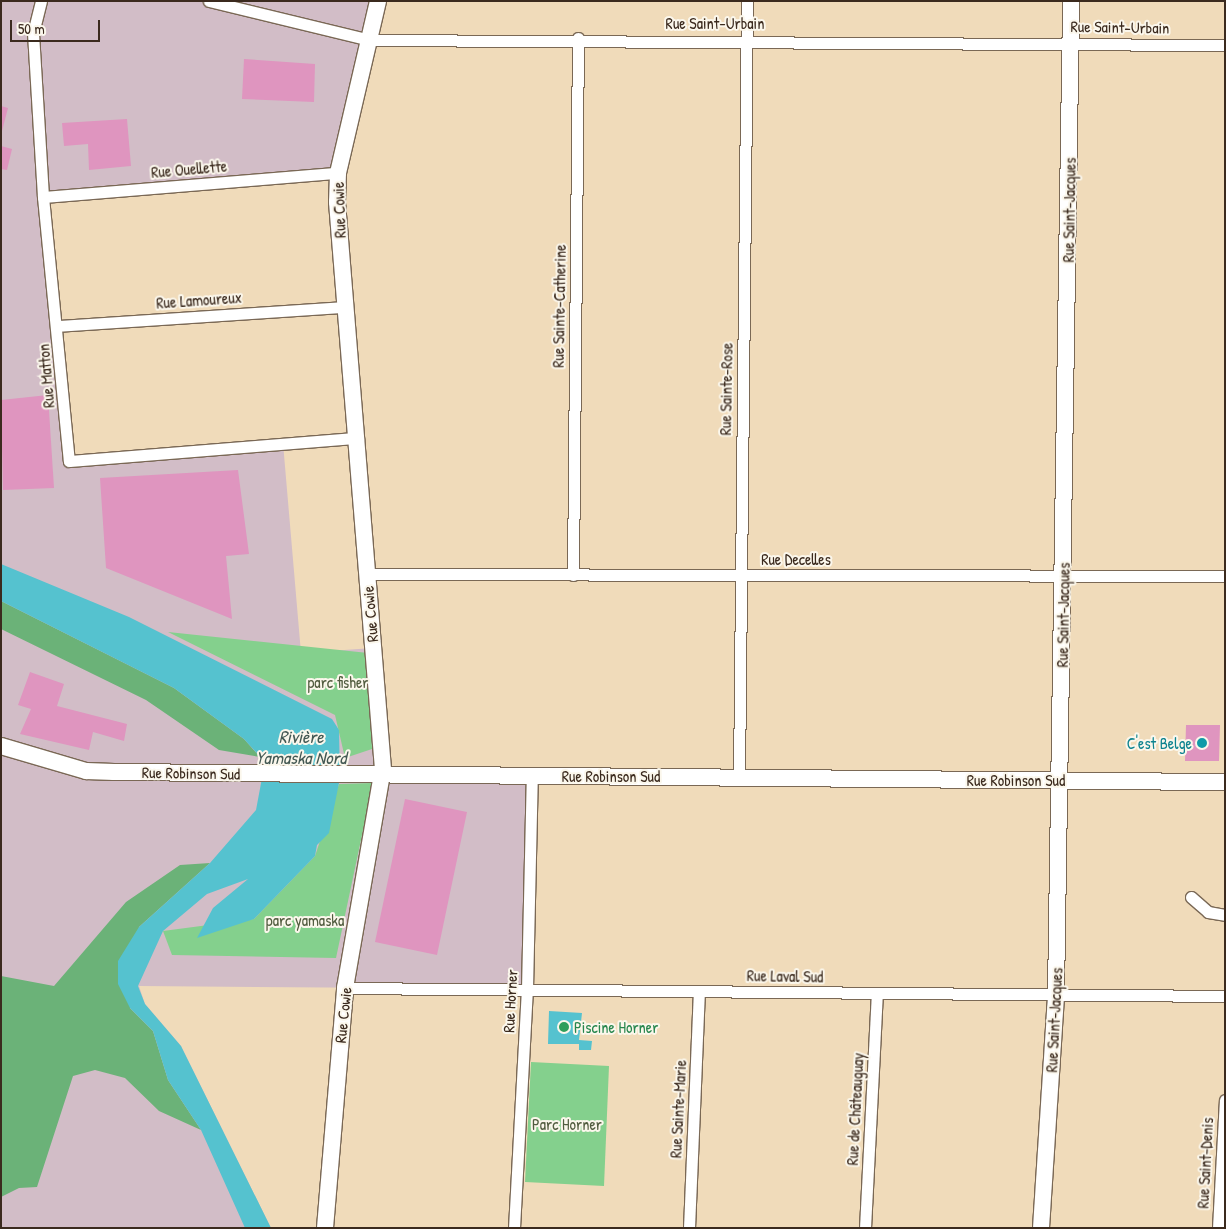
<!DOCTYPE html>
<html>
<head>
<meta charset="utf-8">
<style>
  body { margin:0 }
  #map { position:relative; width:1226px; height:1229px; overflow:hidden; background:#f0dbba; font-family:"Patrick Hand",sans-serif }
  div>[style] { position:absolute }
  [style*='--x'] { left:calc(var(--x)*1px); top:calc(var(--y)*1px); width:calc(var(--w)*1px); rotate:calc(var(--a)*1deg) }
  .industrial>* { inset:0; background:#d2bdc7 }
  .green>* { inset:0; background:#84d08d }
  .forest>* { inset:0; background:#6bb278 }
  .water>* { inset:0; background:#55c2cf }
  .building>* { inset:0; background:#df95bf }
  .roads { filter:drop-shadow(1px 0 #7a6855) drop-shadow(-1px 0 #7a6855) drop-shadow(0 1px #7a6855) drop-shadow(0 -1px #7a6855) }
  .street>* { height:11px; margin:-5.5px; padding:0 5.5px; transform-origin:5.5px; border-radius:5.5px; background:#fff }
  .secondary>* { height:16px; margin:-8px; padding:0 8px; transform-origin:8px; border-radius:8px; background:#fff }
  .dots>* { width:14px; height:14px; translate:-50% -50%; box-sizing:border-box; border:2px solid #fbf7ec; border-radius:50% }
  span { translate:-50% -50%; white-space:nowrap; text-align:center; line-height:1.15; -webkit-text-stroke:4px #fbf7ec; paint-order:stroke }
  .street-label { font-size:16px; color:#3b2a1e }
  .park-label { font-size:16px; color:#515c3f }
  .culture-label { font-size:16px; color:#0d838f }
  .right { translate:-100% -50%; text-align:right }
  .leisure-label { font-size:16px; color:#27864d }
  .left { translate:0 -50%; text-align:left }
  .water-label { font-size:18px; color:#435853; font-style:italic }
  .frame { position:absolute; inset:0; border:2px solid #3b2a1e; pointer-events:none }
  .scale { position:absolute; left:10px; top:20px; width:90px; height:22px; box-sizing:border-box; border:2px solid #3b2a1e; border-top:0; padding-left:6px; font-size:15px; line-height:18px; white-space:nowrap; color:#3b2a1e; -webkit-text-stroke:4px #fbf7ec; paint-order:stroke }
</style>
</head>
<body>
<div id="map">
  <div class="industrial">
    <div style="clip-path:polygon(1px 1px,378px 1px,338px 173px,43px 197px,69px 460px,283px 443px,301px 653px,373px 648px,383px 774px,532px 776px,527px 989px,139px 986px,145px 1004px,181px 1046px,271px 1228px,1px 1228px)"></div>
  </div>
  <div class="green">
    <div style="clip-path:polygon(168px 632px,368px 653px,372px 749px,345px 758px,335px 715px)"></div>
    <div style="clip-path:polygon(373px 783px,336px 958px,172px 955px,163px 931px,254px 919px,315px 856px,339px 784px)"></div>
    <div style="clip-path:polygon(531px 1062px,609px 1066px,604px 1186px,525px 1182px)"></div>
  </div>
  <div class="forest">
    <div style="clip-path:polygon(1px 601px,174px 688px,244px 739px,260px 757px,219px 750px,146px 700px,1px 629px)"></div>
    <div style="clip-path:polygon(210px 863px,139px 927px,130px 1008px,153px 1031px,168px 1080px,201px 1130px,159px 1111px,125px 1078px,95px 1070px,73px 1076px,37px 1187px,19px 1188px,1px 1197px,1px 976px,54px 986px,126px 902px,180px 865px)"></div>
  </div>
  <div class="water">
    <div style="clip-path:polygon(1px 564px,129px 617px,332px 719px,339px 730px,340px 778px,329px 833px,317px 845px,315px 856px,254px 919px,197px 938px,213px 908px,248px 879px,207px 894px,163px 931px,138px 986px,145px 1004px,181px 1046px,271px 1228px,245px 1228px,201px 1130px,168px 1080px,153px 1031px,130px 1008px,118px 984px,118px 961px,139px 927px,210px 863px,256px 810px,265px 762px,244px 739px,174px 688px,1px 601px)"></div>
    <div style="clip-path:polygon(549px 1011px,582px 1013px,579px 1040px,592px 1041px,591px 1050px,579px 1050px,579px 1044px,548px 1044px)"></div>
  </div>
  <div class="building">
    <div style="clip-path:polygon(244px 59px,315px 64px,314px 102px,242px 99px)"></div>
    <div style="clip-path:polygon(1px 106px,8px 108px,2px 131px,1px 131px)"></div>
    <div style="clip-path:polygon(127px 119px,131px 166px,89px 170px,88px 144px,64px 146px,62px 123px)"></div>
    <div style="clip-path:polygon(1px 146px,12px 149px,7px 170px,1px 169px)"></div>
    <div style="clip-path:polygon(48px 395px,54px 488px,3px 490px,1px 400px)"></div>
    <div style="clip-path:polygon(238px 470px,249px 554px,226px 556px,232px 619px,106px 568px,100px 478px)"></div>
    <div style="clip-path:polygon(30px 672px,64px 684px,57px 706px,127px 724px,124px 741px,93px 732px,89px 750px,20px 734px,31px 709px,18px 705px)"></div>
    <div style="clip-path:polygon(1186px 725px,1220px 725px,1219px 761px,1185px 761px)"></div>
    <div style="clip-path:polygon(405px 799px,467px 812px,437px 955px,375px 942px)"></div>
  </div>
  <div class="roads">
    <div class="street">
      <div style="--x:41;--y:1;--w:33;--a:104"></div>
      <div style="--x:33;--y:33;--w:164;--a:86.5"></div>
      <div style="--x:43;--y:197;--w:265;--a:84.4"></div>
      <div style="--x:69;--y:461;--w:290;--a:-4.6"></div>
      <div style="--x:209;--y:1;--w:166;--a:13.6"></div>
      <div style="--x:370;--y:40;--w:855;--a:0.34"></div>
      <div style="--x:43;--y:197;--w:296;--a:-4.7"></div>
      <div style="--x:57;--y:326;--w:287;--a:-3.8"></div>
      <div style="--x:366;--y:574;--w:859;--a:0.13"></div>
      <div style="--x:573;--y:575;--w:537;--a:-89.47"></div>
      <div style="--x:739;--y:778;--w:777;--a:-89.41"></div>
      <div style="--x:1191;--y:897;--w:23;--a:41"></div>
      <div style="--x:1208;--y:912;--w:17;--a:10"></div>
      <div style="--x:345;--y:988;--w:880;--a:0.52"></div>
      <div style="--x:514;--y:1228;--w:239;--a:-86.9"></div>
      <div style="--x:527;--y:989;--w:213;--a:-88.7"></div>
      <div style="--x:689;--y:1228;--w:237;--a:-87.6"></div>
      <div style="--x:865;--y:1228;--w:235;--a:-87.1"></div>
      <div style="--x:1218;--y:1228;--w:128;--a:-86.9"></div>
    </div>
    <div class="secondary">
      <div style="--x:1;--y:746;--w:89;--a:16.4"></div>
      <div style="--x:86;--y:771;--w:28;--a:2"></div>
      <div style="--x:114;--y:772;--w:1111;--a:0.52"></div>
      <div style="--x:325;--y:1228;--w:241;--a:-85.2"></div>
      <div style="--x:345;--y:988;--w:222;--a:-80.2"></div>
      <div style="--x:383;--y:769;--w:569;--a:-94.64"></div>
      <div style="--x:337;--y:202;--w:29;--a:-88"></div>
      <div style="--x:338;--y:173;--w:177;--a:-76.9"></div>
      <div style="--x:1041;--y:1228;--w:234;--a:-86.3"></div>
      <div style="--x:1056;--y:994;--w:993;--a:-89.13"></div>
    </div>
  </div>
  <div class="dots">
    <div style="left:1202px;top:743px;background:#0f9aa8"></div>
    <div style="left:564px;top:1027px;background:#2e9e5b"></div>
  </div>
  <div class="street-label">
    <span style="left:715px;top:23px">Rue Saint-Urbain</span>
    <span style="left:1120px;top:27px;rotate:1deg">Rue Saint-Urbain</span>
    <span style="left:189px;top:169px;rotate:-5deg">Rue Ouellette</span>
    <span style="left:339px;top:210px;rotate:-92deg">Rue Cowie</span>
    <span style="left:1069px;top:210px;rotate:-89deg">Rue Saint-Jacques</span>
    <span style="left:199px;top:300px;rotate:-4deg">Rue Lamoureux</span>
    <span style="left:559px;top:306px;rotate:-89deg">Rue Sainte-Catherine</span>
    <span style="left:46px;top:376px;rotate:-95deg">Rue Matton</span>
    <span style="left:726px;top:389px;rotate:-89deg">Rue Sainte-Rose</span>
    <span style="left:796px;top:559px">Rue Decelles</span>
    <span style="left:370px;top:614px;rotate:-95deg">Rue Cowie</span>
    <span style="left:1063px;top:615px;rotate:-89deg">Rue Saint-Jacques</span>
    <span style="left:191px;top:773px;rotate:1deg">Rue Robinson Sud</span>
    <span style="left:611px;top:776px">Rue Robinson Sud</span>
    <span style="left:1016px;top:780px">Rue Robinson Sud</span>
    <span style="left:785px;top:976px;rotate:1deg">Rue Laval Sud</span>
    <span style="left:510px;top:1001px;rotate:-87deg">Rue Horner</span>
    <span style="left:343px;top:1015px;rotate:-84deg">Rue Cowie</span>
    <span style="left:1054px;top:1020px;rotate:-87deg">Rue Saint-Jacques</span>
    <span style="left:678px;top:1109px;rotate:-87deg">Rue Sainte-Marie</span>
    <span style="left:855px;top:1109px;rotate:-87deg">Rue de Châteauguay</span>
    <span style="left:1205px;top:1163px;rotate:-87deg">Rue Saint-Denis</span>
  </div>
  <div class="park-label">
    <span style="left:338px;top:682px">parc fisher</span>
    <span style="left:305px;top:920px">parc yamaska</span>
    <span style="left:567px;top:1124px">Parc Horner</span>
  </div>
  <div class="culture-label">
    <span class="right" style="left:1192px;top:743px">C'est Belge</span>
  </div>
  <div class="leisure-label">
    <span class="left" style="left:574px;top:1027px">Piscine Horner</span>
  </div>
  <div class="water-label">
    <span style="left:301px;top:748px">Rivière<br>Yamaska Nord</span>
  </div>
  <div class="frame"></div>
  <div class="scale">50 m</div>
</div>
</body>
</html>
